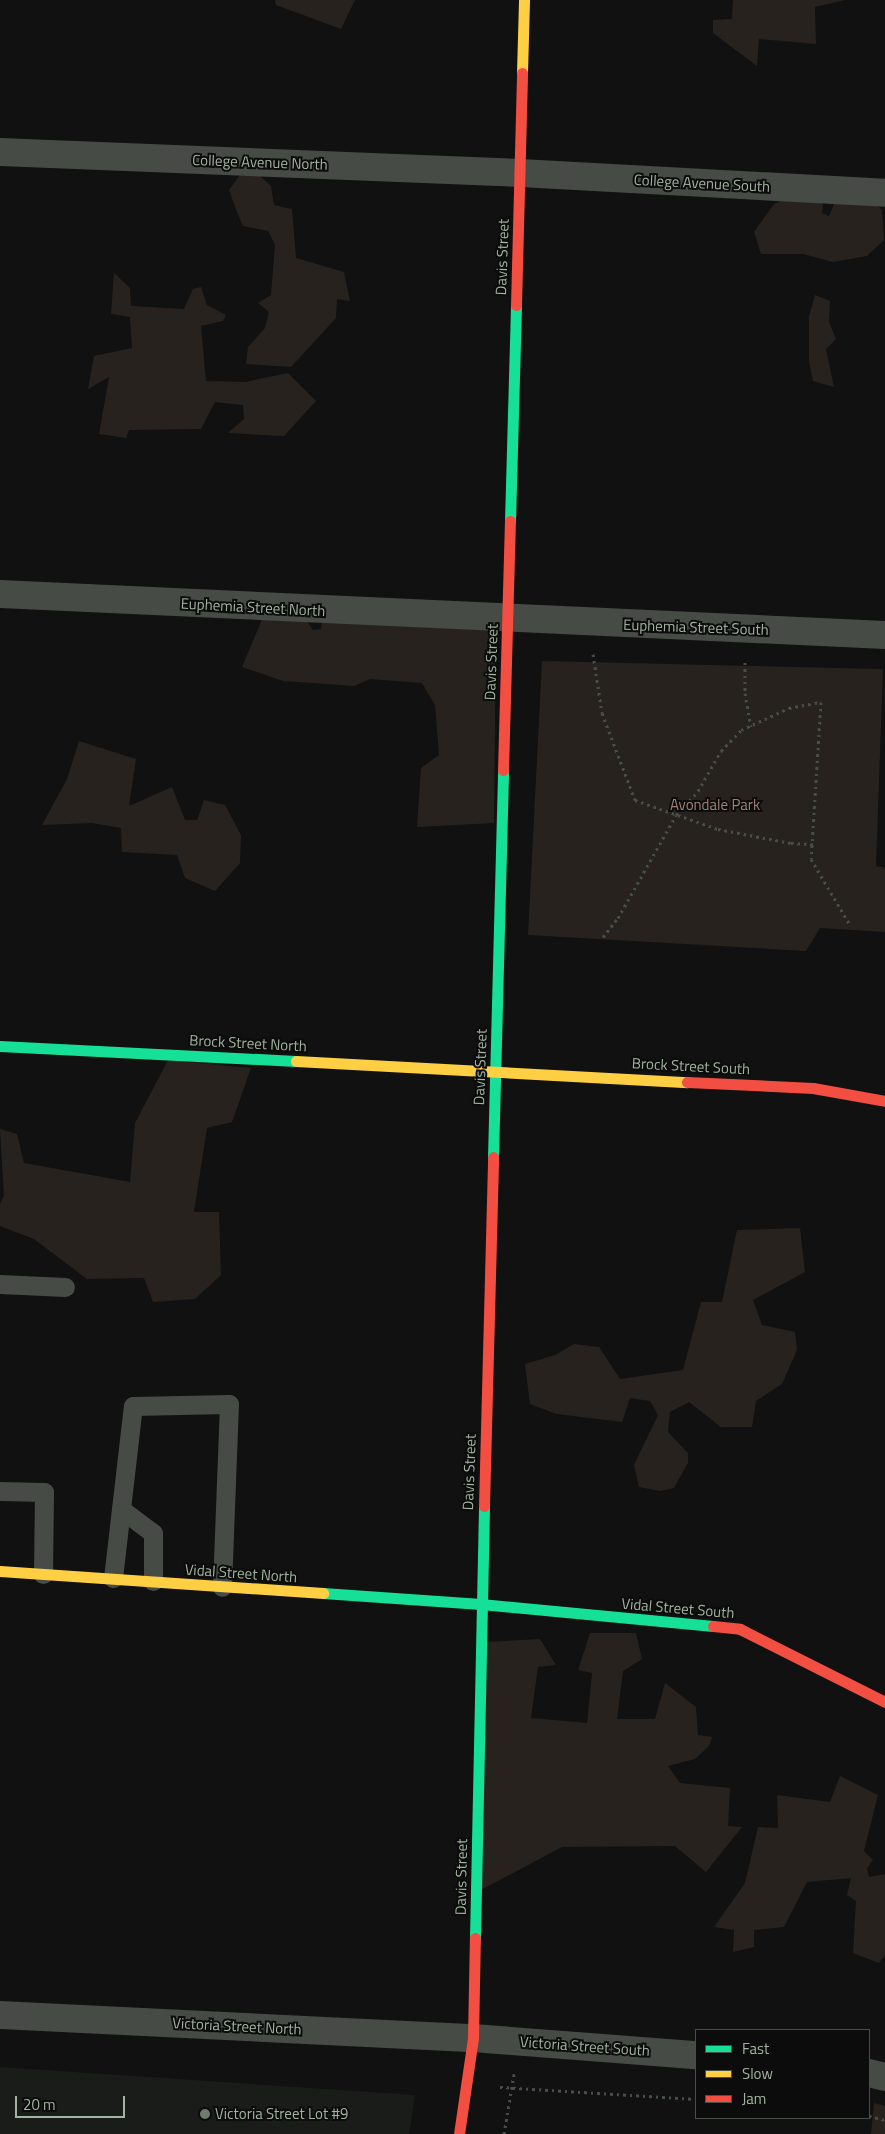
<!DOCTYPE html>
<html>
<head>
<meta charset="utf-8">
<style>
  body { margin:0 }
  #map { position:relative; width:885px; height:2134px; overflow:hidden; background:#101110; font-family:"Titillium Web",sans-serif }
  div>[style] { position:absolute }
  [style*='--x'] { left:calc(var(--x)*1px); top:calc(var(--y)*1px); width:calc(var(--w)*1px); rotate:calc(var(--a)*1deg) }
  .built>* { inset:0; background:#1a1c1a }
  .green>* { inset:0; background:#28221f }
  .path>* { height:3px; margin-top:-1.5px; transform-origin:0; background:repeating-linear-gradient(90deg,#474d47 0 2.5px,transparent 0 6.5px) }
  .lane>* { height:19px; margin:-9.5px; padding:0 9.5px; transform-origin:9.5px; border-radius:9.5px; background:#464b45 }
  .street>* { height:28px; margin:-14px; padding:0 14px; transform-origin:14px; border-radius:14px; background:#464b45 }
  .fast>* { height:11px; margin:-5.5px; padding:0 5.5px; transform-origin:5.5px; border-radius:5.5px; background:#16e098 }
  .slow>* { height:11px; margin:-5.5px; padding:0 5.5px; transform-origin:5.5px; border-radius:5.5px; background:#ffcf43 }
  .jam>* { height:11px; margin:-5.5px; padding:0 5.5px; transform-origin:5.5px; border-radius:5.5px; background:#f24e42 }
  .dots>* { width:14px; height:14px; translate:-50% -50%; box-sizing:border-box; border:2px solid #0b0c0b; border-radius:50% }
  span { translate:-50% -50%; white-space:nowrap; text-align:center; line-height:1.15; -webkit-text-stroke:4px #0b0c0b; paint-order:stroke }
  .street-label { font-size:15px; color:#a1b49f }
  .park-label { font-size:15px; color:#a18174 }
  .poi-label { font-size:15px; color:#a1b49f }
  .left { translate:0 -50%; text-align:left }
  .legend { position:absolute; left:695px; top:2029px; width:175px; height:90px; box-sizing:border-box; background:#0b0c0b; border:1px solid #474f46; margin:0; padding:6px 9px; list-style:none; font-size:15px; color:#a1b49f }
  .legend li { display:flex; align-items:center; gap:10px; height:25px }
  .legend b { width:25px; border:1px solid #474f46 }
  .scale { position:absolute; left:15px; top:2096px; width:110px; height:22px; box-sizing:border-box; border:2px solid #a1b49f; border-top:0; padding-left:6px; font-size:15px; line-height:18px; white-space:nowrap; color:#a1b49f; -webkit-text-stroke:4px #0b0c0b; paint-order:stroke }
</style>
</head>
<body>
<div id="map">
  <div class="built">
    <div style="clip-path:polygon(0 2067px,415px 2095px,409px 2134px,0 2134px)"></div>
  </div>
  <div class="green">
    <div style="clip-path:polygon(275px 0,355px 0,341px 29px,276px 5px)"></div>
    <div style="clip-path:polygon(733px 0,845px 0,815px 7px,816px 44px,759px 39px,757px 66px,713px 33px,713px 20px,732px 19px)"></div>
    <div style="clip-path:polygon(245px 168px,257px 173px,271px 186px,274px 205px,292px 209px,296px 258px,344px 272px,350px 301px,337px 299px,336px 318px,291px 367px,246px 364px,248px 347px,265px 328px,269px 312px,258px 303px,271px 295px,275px 245px,268px 231px,243px 226px,237px 212px,229px 190px)"></div>
    <div style="clip-path:polygon(795px 195px,823px 204px,822px 213px,829px 216px,834px 204px,854px 200px,873px 201px,882px 210px,884px 240px,867px 256px,833px 262px,803px 254px,761px 254px,754px 232px,774px 204px)"></div>
    <div style="clip-path:polygon(114px 273px,130px 288px,131px 306px,184px 309px,193px 289px,201px 287px,207px 305px,226px 315px,223px 321px,201px 326px,206px 381px,245px 382px,288px 373px,316px 401px,284px 436px,228px 433px,244px 419px,243px 405px,215px 402px,201px 429px,129px 430px,126px 438px,99px 434px,109px 377px,88px 389px,94px 356px,132px 348px,130px 317px,111px 314px)"></div>
    <div style="clip-path:polygon(815px 295px,830px 301px,829px 322px,836px 339px,826px 349px,834px 387px,813px 381px,809px 362px,809px 316px)"></div>
    <div style="clip-path:polygon(266px 610px,302px 614px,313px 630px,321px 629px,323px 616px,496px 629px,494px 823px,417px 827px,421px 768px,439px 755px,435px 705px,422px 683px,370px 679px,354px 686px,283px 681px,242px 667px)"></div>
    <div style="clip-path:polygon(542px 661px,883px 669px,876px 866px,885px 868px,885px 932px,820px 928px,806px 951px,528px 935px)"></div>
    <div style="clip-path:polygon(79px 741px,136px 759px,129px 806px,172px 787px,185px 820px,197px 820px,204px 800px,225px 805px,241px 835px,240px 863px,215px 891px,185px 878px,177px 855px,122px 852px,121px 828px,92px 823px,42px 825px,67px 779px)"></div>
    <div style="clip-path:polygon(168px 1060px,251px 1068px,232px 1122px,207px 1128px,194px 1212px,219px 1212px,221px 1275px,195px 1299px,153px 1302px,144px 1278px,87px 1279px,34px 1239px,0 1226px,0 1204px,4px 1196px,0 1129px,17px 1134px,24px 1163px,130px 1182px,135px 1123px)"></div>
    <div style="clip-path:polygon(800px 1228px,805px 1272px,753px 1300px,762px 1325px,795px 1332px,797px 1350px,782px 1384px,756px 1401px,752px 1427px,721px 1427px,689px 1402px,670px 1412px,668px 1432px,688px 1453px,688px 1463px,674px 1488px,660px 1491px,639px 1487px,634px 1465px,658px 1415px,650px 1401px,630px 1398px,622px 1422px,557px 1414px,530px 1404px,525px 1364px,555px 1355px,574px 1344px,599px 1347px,620px 1379px,683px 1370px,701px 1302px,722px 1302px,737px 1230px)"></div>
    <div style="clip-path:polygon(590px 1633px,636px 1633px,642px 1659px,623px 1671px,617px 1719px,655px 1719px,665px 1683px,696px 1707px,698px 1735px,712px 1737px,709px 1746px,695px 1759px,668px 1766px,680px 1783px,730px 1788px,728px 1826px,742px 1827px,706px 1872px,675px 1846px,562px 1847px,479px 1891px,486px 1642px,540px 1639px,556px 1665px,538px 1667px,531px 1718px,587px 1723px,592px 1673px,578px 1670px)"></div>
    <div style="clip-path:polygon(840px 1776px,878px 1795px,864px 1851px,873px 1860px,867px 1868px,869px 1877px,885px 1874px,885px 1955px,879px 1963px,853px 1953px,856px 1901px,847px 1895px,851px 1878px,807px 1882px,784px 1927px,754px 1930px,754px 1947px,733px 1952px,734px 1930px,714px 1927px,745px 1883px,758px 1827px,778px 1828px,777px 1795px,830px 1802px)"></div>
    <div style="clip-path:polygon(874px 2103px,885px 2106px,885px 2134px,871px 2134px)"></div>
  </div>
  <div class="path">
    <div style="--x:593;--y:654;--w:60;--a:81.3"></div>
    <div style="--x:602;--y:713;--w:93;--a:69.2"></div>
    <div style="--x:635;--y:800;--w:88;--a:19.3"></div>
    <div style="--x:718;--y:829;--w:74;--a:10.9"></div>
    <div style="--x:791;--y:843;--w:22;--a:3"></div>
    <div style="--x:745;--y:662;--w:31;--a:90"></div>
    <div style="--x:745;--y:693;--w:34;--a:80"></div>
    <div style="--x:603;--y:937;--w:24;--a:-52"></div>
    <div style="--x:618;--y:918;--w:118;--a:-60.6"></div>
    <div style="--x:676;--y:815;--w:33;--a:-47"></div>
    <div style="--x:698;--y:791;--w:46;--a:-60.1"></div>
    <div style="--x:721;--y:751;--w:29;--a:-46"></div>
    <div style="--x:741;--y:730;--w:53;--a:-24.6"></div>
    <div style="--x:789;--y:708;--w:33;--a:-11"></div>
    <div style="--x:821;--y:702;--w:157;--a:93.6"></div>
    <div style="--x:811;--y:859;--w:77;--a:59.4"></div>
    <div style="--x:500;--y:2087;--w:196;--a:3.5"></div>
    <div style="--x:869;--y:2116;--w:16;--a:14"></div>
    <div style="--x:504;--y:2134;--w:61;--a:-80.5"></div>
  </div>
  <div class="lane">
    <div style="--x:0;--y:1284;--w:65;--a:2.6"></div>
    <div style="--x:0;--y:1491;--w:44;--a:1.3"></div>
    <div style="--x:44;--y:1492;--w:82;--a:90.7"></div>
    <div style="--x:121;--y:1509;--w:40;--a:37"></div>
    <div style="--x:153;--y:1533;--w:48;--a:90"></div>
    <div style="--x:113;--y:1578;--w:173;--a:-83.4"></div>
    <div style="--x:133;--y:1406;--w:96;--a:-1.2"></div>
    <div style="--x:229;--y:1404;--w:183;--a:92.2"></div>
  </div>
  <div class="street">
    <div style="--x:0;--y:152;--w:520;--a:2.31"></div>
    <div style="--x:520;--y:173;--w:366;--a:3.1"></div>
    <div style="--x:0;--y:594;--w:886;--a:2.65"></div>
    <div style="--x:0;--y:2015;--w:474;--a:2.8"></div>
    <div style="--x:473;--y:2038;--w:224;--a:4.4"></div>
    <div style="--x:869;--y:2073;--w:16;--a:14"></div>
  </div>
  <div class="fast">
    <div style="--x:510;--y:521;--w:216;--a:-88.4"></div>
    <div style="--x:0;--y:1046;--w:296;--a:2.9"></div>
    <div style="--x:493;--y:1157;--w:387;--a:-88.5"></div>
    <div style="--x:323;--y:1593;--w:158;--a:4"></div>
    <div style="--x:481;--y:1604;--w:233;--a:5.4"></div>
    <div style="--x:475;--y:1938;--w:432;--a:-88.8"></div>
  </div>
  <div class="slow">
    <div style="--x:522;--y:73;--w:73;--a:-88.4"></div>
    <div style="--x:296;--y:1061;--w:392;--a:3.1"></div>
    <div style="--x:0;--y:1571;--w:324;--a:3.9"></div>
  </div>
  <div class="jam">
    <div style="--x:516;--y:305;--w:232;--a:-88.5"></div>
    <div style="--x:503;--y:770;--w:249;--a:-88.4"></div>
    <div style="--x:687;--y:1082;--w:126;--a:2.7"></div>
    <div style="--x:813;--y:1088;--w:73;--a:10.2"></div>
    <div style="--x:484;--y:1506;--w:349;--a:-88.5"></div>
    <div style="--x:713;--y:1626;--w:27;--a:6"></div>
    <div style="--x:740;--y:1629;--w:162;--a:26.7"></div>
    <div style="--x:459;--y:2134;--w:97;--a:-81.7"></div>
    <div style="--x:473;--y:2038;--w:100;--a:-88.9"></div>
  </div>
  <div class="dots">
    <div style="left:205px;top:2114px;background:#6e7b6d"></div>
  </div>
  <div class="street-label">
    <span style="left:260px;top:162px;rotate:2deg">College Avenue North</span>
    <span style="left:702px;top:183px;rotate:3deg">College Avenue South</span>
    <span style="left:502px;top:257px;rotate:-88deg">Davis Street</span>
    <span style="left:253px;top:607px;rotate:3deg">Euphemia Street North</span>
    <span style="left:696px;top:627px;rotate:2deg">Euphemia Street South</span>
    <span style="left:491px;top:662px;rotate:-88deg">Davis Street</span>
    <span style="left:248px;top:1043px;rotate:3deg">Brock Street North</span>
    <span style="left:691px;top:1066px;rotate:3deg">Brock Street South</span>
    <span style="left:480px;top:1067px;rotate:-88deg">Davis Street</span>
    <span style="left:469px;top:1472px;rotate:-88deg">Davis Street</span>
    <span style="left:241px;top:1573px;rotate:4deg">Vidal Street North</span>
    <span style="left:678px;top:1608px;rotate:5deg">Vidal Street South</span>
    <span style="left:461px;top:1877px;rotate:-89deg">Davis Street</span>
    <span style="left:237px;top:2026px;rotate:3deg">Victoria Street North</span>
    <span style="left:585px;top:2046px;rotate:4deg">Victoria Street South</span>
  </div>
  <div class="park-label">
    <span style="left:715px;top:805px">Avondale Park</span>
  </div>
  <div class="poi-label">
    <span class="left" style="left:215px;top:2114px">Victoria Street Lot #9</span>
  </div>
  <ul class="legend">
  <li><b style="height:6px;background:#16e098"></b>Fast</li>
  <li><b style="height:6px;background:#ffcf43"></b>Slow</li>
  <li><b style="height:6px;background:#f24e42"></b>Jam</li>
  </ul>
  <div class="scale">20 m</div>
</div>
</body>
</html>
